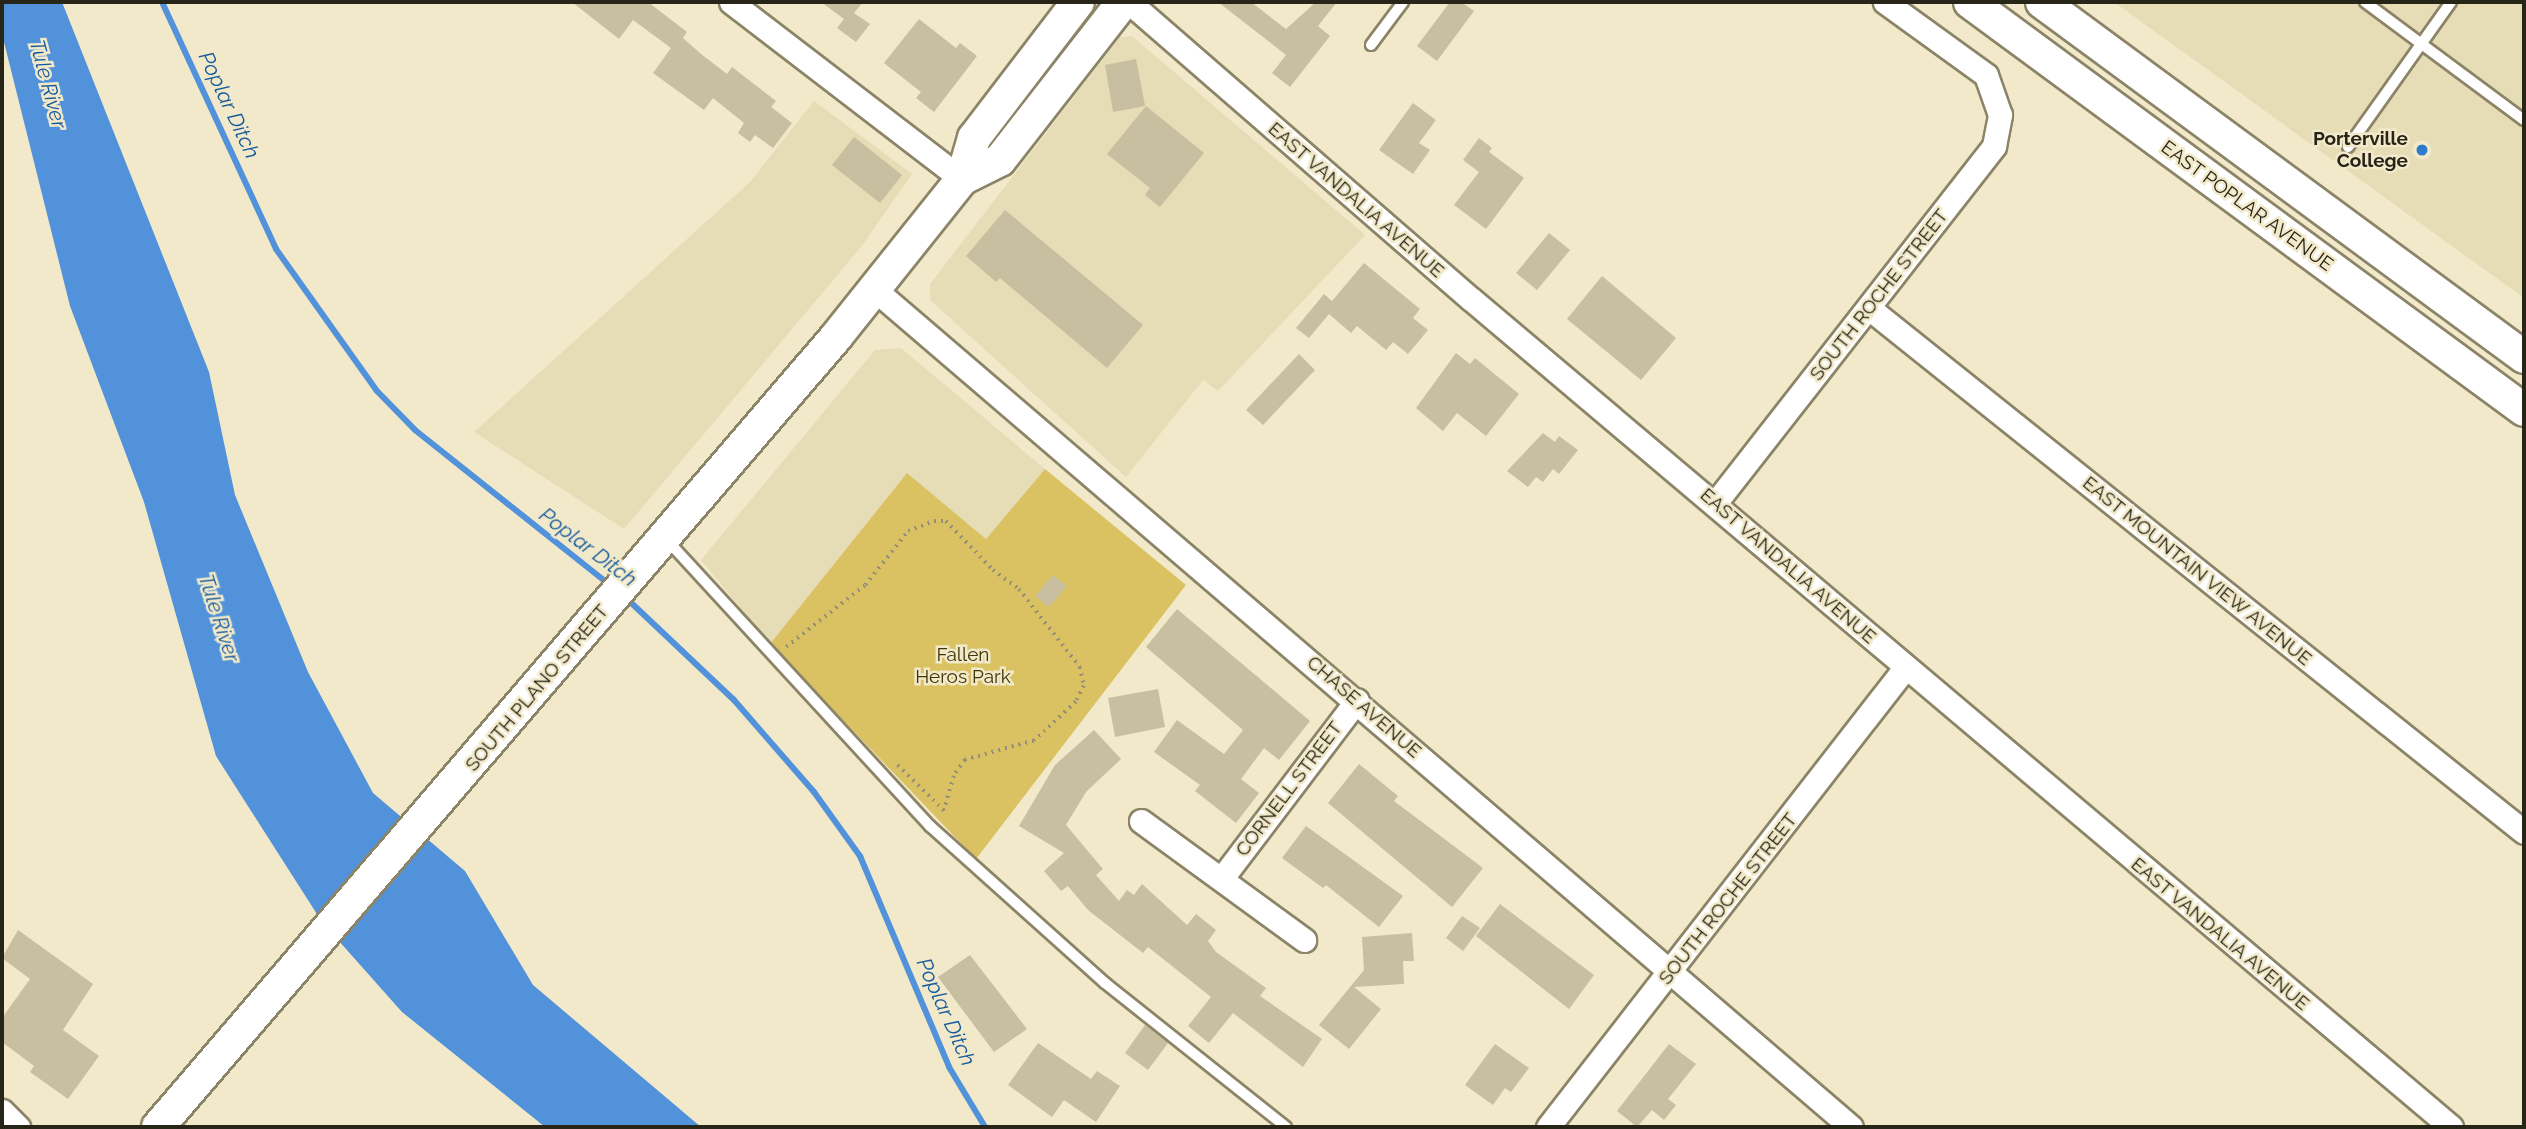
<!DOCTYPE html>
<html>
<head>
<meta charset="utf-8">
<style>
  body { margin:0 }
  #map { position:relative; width:2526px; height:1129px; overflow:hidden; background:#f1e9c9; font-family:Raleway,sans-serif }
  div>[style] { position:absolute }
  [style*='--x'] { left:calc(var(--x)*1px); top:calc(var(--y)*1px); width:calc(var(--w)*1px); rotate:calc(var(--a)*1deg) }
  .built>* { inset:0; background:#e6dcb6 }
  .green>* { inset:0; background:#dac263 }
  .water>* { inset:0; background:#5192da }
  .stream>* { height:6px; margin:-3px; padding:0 3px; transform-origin:3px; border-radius:3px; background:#5192da }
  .building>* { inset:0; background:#c7bfa0 }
  .path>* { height:3.5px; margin-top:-1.75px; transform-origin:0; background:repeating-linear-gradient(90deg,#969079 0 2px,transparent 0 7px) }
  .roads { filter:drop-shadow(2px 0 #8c8467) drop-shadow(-2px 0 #8c8467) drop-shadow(0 2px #8c8467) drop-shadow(0 -2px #8c8467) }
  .lane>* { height:10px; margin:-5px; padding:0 5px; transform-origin:5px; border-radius:5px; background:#fff }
  .street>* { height:23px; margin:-11.5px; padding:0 11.5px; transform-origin:11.5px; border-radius:11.5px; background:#fff }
  .secondary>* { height:32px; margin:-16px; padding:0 16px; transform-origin:16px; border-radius:16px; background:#fff }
  .dots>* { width:19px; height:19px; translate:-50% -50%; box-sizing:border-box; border:4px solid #f1e9c9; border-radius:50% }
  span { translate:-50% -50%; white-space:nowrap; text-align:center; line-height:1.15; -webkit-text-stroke:5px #f1e9c9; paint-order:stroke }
  .poi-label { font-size:19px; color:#272418; font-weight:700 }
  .right { translate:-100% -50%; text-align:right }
  .street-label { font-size:19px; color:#272418 }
  .park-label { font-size:19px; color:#3f3506 }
  .water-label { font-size:21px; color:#15599c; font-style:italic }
  .frame { position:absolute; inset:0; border:4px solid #272418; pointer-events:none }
</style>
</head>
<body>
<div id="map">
  <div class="built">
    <div style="clip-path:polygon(2114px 2px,2524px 2px,2524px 298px)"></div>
    <div style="clip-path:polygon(1132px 36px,1365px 235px,1218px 391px,1203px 380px,1126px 477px,930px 300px,930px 284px,1120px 37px)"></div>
    <div style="clip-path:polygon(814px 101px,912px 174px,861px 247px,624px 529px,474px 432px,750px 182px)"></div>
    <div style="clip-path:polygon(901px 348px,1045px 469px,986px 539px,907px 473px,770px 644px,701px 560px,875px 350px)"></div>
  </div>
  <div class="green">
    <div style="clip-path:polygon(1045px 469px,1186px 585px,976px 859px,770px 644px,907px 473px,986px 539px)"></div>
  </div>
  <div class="water">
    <div style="clip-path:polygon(2px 2px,62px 2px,209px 372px,235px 495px,308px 672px,373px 793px,465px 871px,533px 985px,701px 1127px,545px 1127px,402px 1012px,322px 922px,216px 756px,144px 502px,70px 306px,2px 34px)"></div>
  </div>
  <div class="stream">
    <div style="--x:162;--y:2;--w:272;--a:65.2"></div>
    <div style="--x:276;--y:249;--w:174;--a:54.6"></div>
    <div style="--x:377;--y:391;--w:54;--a:45.7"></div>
    <div style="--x:415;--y:430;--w:249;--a:38.5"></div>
    <div style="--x:624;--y:596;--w:151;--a:43.4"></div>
    <div style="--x:734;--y:700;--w:122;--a:49"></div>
    <div style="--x:814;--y:792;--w:79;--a:54.3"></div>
    <div style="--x:860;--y:856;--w:229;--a:67.1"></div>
    <div style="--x:949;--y:1067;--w:70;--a:59"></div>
  </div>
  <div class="building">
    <div style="clip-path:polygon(572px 2px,648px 2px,687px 32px,683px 38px,701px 54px,727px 74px,732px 67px,776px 101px,771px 107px,792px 123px,773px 148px,755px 135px,750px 142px,738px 133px,744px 123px,713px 98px,704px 110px,653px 73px,671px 48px,633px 20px,619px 39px)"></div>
    <div style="clip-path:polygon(821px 2px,863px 2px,854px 13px,870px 24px,856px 42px,837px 28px,844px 19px)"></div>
    <div style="clip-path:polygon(1218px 2px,1251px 2px,1286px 29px,1316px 2px,1337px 2px,1318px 26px,1330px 36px,1290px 87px,1272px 73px,1286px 55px)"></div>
    <div style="clip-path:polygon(1450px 2px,1461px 2px,1474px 11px,1437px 61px,1417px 46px)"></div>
    <div style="clip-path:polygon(919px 19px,956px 48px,960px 43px,977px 56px,934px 112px,916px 98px,921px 92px,884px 63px)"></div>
    <div style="clip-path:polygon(1136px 59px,1145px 106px,1113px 112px,1105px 65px)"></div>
    <div style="clip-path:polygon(1413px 103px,1436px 120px,1419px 143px,1430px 150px,1413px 174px,1379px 150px)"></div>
    <div style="clip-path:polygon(1146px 106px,1204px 153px,1160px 207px,1145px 195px,1150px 188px,1107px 154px)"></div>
    <div style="clip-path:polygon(854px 137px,902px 175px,880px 203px,832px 165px)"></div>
    <div style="clip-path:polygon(1479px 138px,1492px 148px,1489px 152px,1524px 178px,1486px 229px,1454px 205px,1479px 172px,1463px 160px)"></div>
    <div style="clip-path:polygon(1005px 210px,1143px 325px,1107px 368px,1000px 278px,996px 282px,966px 256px)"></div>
    <div style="clip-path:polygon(1549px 233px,1570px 250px,1537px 290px,1516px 273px)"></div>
    <div style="clip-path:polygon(1364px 263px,1420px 309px,1413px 318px,1428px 330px,1408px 354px,1393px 342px,1386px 350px,1357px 326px,1351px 333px,1329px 314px,1309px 338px,1296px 328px,1324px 294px,1332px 301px)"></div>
    <div style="clip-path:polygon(1602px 276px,1676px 338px,1641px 380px,1567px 319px)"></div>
    <div style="clip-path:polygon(1456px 353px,1470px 364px,1475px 358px,1519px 394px,1486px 436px,1457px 413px,1443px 431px,1416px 408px)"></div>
    <div style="clip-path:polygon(1299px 354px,1315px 370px,1263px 425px,1246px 410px)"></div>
    <div style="clip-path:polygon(1543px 433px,1555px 442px,1559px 436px,1578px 450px,1559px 474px,1553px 469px,1543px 482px,1536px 477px,1528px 487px,1507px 471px)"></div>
    <div style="clip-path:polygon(1053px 575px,1067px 586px,1049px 607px,1035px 596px)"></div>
    <div style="clip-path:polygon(1177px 609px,1310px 721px,1279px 760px,1264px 748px,1241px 779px,1259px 793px,1236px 823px,1195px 791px,1200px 785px,1154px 752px,1177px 720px,1224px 754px,1243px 730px,1146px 647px)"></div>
    <div style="clip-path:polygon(1158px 689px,1165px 727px,1115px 737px,1108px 698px)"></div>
    <div style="clip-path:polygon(1094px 730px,1121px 759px,1086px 792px,1066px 825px,1103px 869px,1096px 875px,1119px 901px,1127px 890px,1134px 895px,1142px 884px,1187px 925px,1196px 914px,1216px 930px,1208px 941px,1216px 952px,1266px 988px,1260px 996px,1322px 1039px,1303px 1067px,1233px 1013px,1209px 1043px,1188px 1026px,1211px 997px,1148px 947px,1143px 953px,1088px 910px,1068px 886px,1061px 891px,1044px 871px,1064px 853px,1019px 826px,1055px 765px)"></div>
    <div style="clip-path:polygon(1359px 764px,1398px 796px,1394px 801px,1483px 868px,1452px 907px,1328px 803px)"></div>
    <div style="clip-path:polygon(1306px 826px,1403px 896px,1379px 927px,1326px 885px,1323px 888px,1282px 858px)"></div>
    <div style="clip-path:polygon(1500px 904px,1594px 975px,1569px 1009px,1476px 936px)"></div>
    <div style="clip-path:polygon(1462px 916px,1480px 928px,1463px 951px,1446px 938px)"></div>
    <div style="clip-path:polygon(18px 930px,93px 984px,63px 1030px,99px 1056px,68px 1099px,30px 1072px,34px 1066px,2px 1042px,2px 1018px,30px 979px,2px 958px)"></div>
    <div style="clip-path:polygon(1412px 933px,1414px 961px,1403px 961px,1404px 984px,1354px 987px,1381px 1009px,1349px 1049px,1319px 1025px,1364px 970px,1362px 937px)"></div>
    <div style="clip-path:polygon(970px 955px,1027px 1029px,994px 1052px,938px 977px)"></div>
    <div style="clip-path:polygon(1145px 1025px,1168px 1043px,1148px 1070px,1125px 1053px)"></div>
    <div style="clip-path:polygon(1038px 1043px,1091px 1079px,1097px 1071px,1120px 1086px,1096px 1122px,1064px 1100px,1052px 1117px,1008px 1085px)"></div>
    <div style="clip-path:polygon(1495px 1044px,1529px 1068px,1511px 1092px,1505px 1088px,1493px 1105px,1465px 1085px)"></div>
    <div style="clip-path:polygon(1669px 1044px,1696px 1064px,1668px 1099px,1676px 1105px,1664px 1120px,1652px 1110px,1637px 1127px,1617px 1111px)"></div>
  </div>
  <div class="path">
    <div style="--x:786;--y:647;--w:100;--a:-38.1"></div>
    <div style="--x:865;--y:585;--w:69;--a:-51.5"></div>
    <div style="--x:908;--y:531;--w:28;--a:-21"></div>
    <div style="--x:934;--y:521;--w:12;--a:0"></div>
    <div style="--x:946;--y:521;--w:68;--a:46.2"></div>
    <div style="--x:993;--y:570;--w:32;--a:36"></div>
    <div style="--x:1019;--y:589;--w:99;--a:52"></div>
    <div style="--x:1080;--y:667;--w:19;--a:78"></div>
    <div style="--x:1084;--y:686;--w:18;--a:117"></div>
    <div style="--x:1076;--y:702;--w:57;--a:137.1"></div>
    <div style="--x:1034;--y:741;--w:72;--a:164.6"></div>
    <div style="--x:965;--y:760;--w:19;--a:125"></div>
    <div style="--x:954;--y:776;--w:36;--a:106"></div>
    <div style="--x:944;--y:811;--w:66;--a:-135.6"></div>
  </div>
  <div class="roads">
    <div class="lane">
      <div style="--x:2365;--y:2;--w:198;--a:36.6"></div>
      <div style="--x:1371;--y:45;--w:54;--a:-53.3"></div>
      <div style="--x:2348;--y:147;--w:178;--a:-54.6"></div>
      <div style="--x:667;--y:540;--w:389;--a:47.4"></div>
      <div style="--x:930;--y:826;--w:235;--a:41.9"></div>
      <div style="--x:1105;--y:983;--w:231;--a:38.5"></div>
    </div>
    <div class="street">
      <div style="--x:731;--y:2;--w:291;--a:37.5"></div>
      <div style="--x:1129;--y:2;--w:453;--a:41"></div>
      <div style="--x:1471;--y:299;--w:1283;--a:40.19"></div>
      <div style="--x:874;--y:289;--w:1287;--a:40.62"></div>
      <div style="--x:1870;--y:309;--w:837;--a:38.65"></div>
      <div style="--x:1716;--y:502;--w:452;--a:-52"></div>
      <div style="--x:1994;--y:146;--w:32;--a:-79"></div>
      <div style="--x:2000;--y:115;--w:42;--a:-109.3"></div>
      <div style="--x:1986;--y:75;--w:125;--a:-144.1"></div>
      <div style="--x:1141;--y:821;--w:202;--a:36.1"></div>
      <div style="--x:1222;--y:878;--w:223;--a:-52.8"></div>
      <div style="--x:2;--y:1111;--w:23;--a:45"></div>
      <div style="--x:1548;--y:1127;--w:581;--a:-52.13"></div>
    </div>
    <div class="secondary">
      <div style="--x:1970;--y:2;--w:688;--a:36.37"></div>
      <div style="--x:2042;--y:2;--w:599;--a:36.37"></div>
      <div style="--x:962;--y:179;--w:42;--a:-26.6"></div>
      <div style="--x:1000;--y:160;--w:200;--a:-52.1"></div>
      <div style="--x:158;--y:1127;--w:1041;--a:-49.36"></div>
      <div style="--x:836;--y:337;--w:202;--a:-51.4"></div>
      <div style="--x:962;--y:179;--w:43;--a:-73.7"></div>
      <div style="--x:974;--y:138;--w:171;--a:-52.6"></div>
    </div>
  </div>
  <div class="dots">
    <div style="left:2422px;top:150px;background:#2e7bcb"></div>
  </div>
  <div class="poi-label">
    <span class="right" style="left:2408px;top:150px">Porterville<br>College</span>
  </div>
  <div class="street-label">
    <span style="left:1356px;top:200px;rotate:41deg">EAST VANDALIA AVENUE</span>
    <span style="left:2247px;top:206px;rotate:36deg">EAST POPLAR AVENUE</span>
    <span style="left:1879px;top:295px;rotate:-52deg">SOUTH ROCHE STREET</span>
    <span style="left:1788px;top:566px;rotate:41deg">EAST VANDALIA AVENUE</span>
    <span style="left:2197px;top:571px;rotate:39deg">EAST MOUNTAIN VIEW AVENUE</span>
    <span style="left:537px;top:688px;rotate:-50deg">SOUTH PLANO STREET</span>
    <span style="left:1364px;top:707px;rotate:41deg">CHASE AVENUE</span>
    <span style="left:1289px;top:789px;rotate:-53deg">CORNELL STREET</span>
    <span style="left:1728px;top:899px;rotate:-52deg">SOUTH ROCHE STREET</span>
    <span style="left:2220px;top:934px;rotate:40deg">EAST VANDALIA AVENUE</span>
  </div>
  <div class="park-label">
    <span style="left:963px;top:666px">Fallen<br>Heros Park</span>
  </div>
  <div class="water-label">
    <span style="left:48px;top:84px;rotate:75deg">Tule River</span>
    <span style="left:229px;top:105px;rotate:65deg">Poplar Ditch</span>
    <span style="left:588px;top:547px;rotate:37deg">Poplar Ditch</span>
    <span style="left:219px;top:618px;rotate:72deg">Tule River</span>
    <span style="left:946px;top:1012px;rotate:66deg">Poplar Ditch</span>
  </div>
  <div class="frame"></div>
</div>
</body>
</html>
